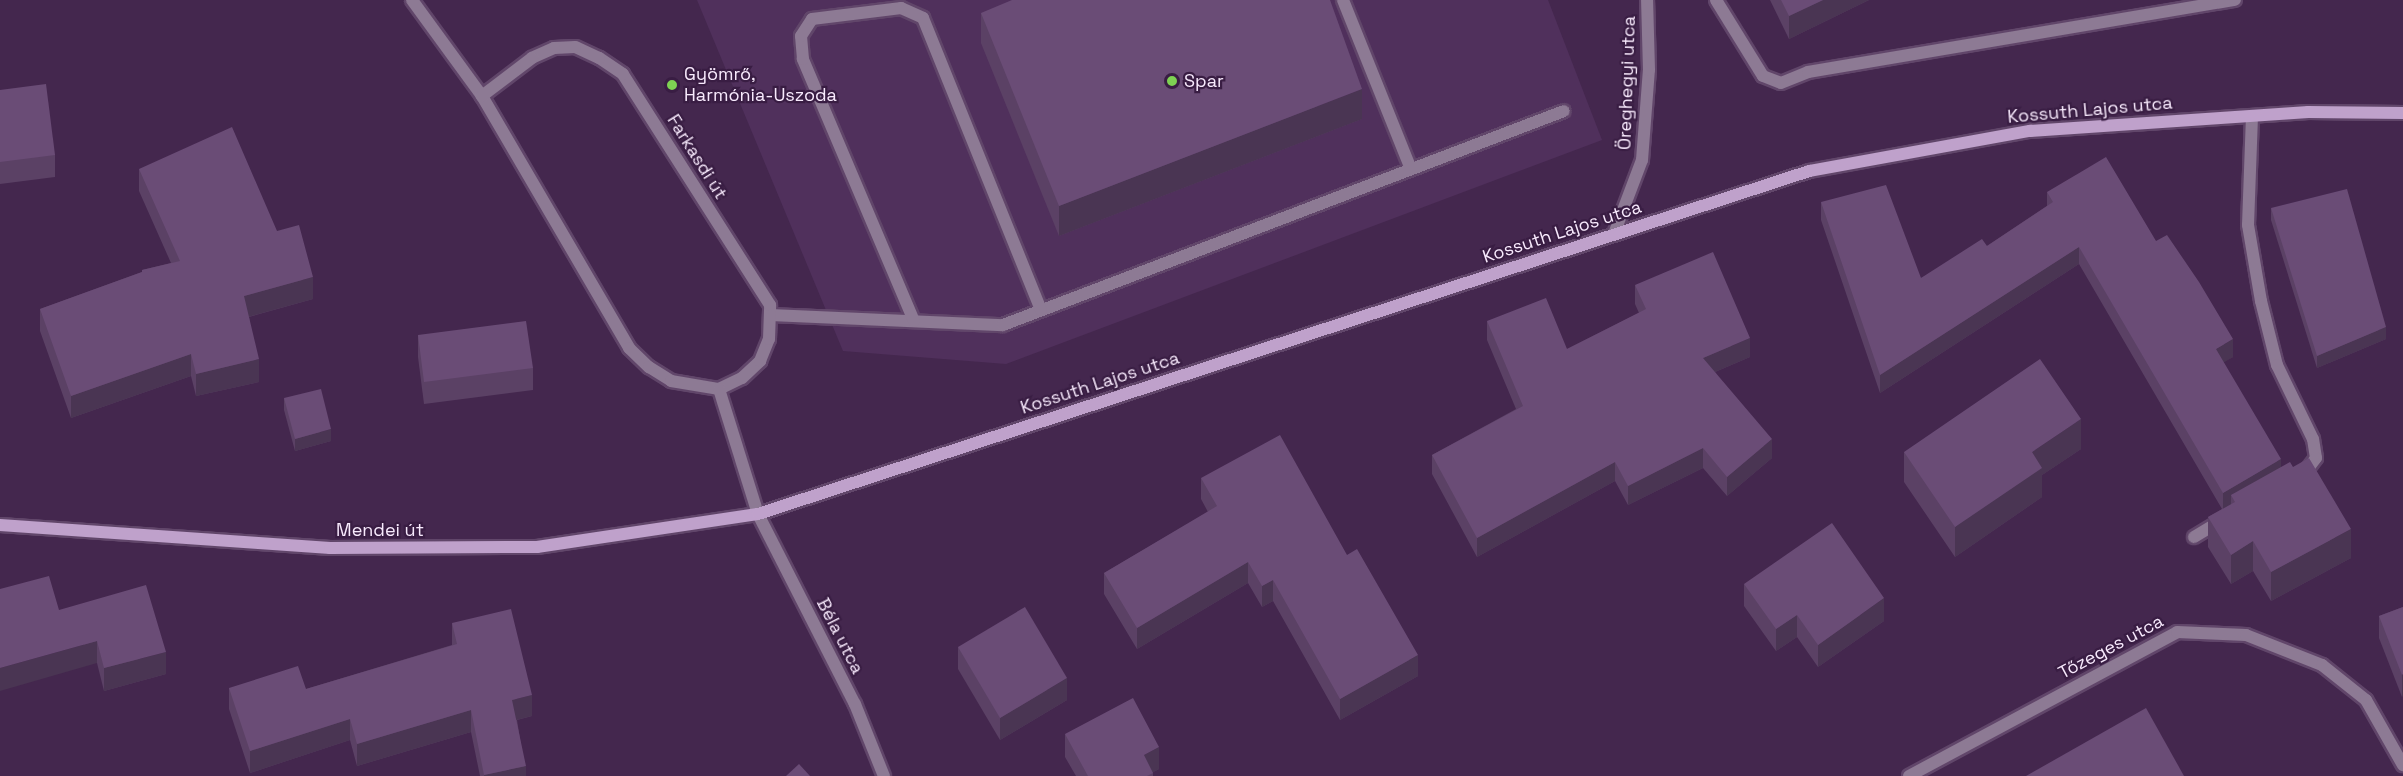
<!DOCTYPE html>
<html>
<head>
<meta charset="utf-8">
<style>
  body { margin:0 }
  #map { position:relative; width:2403px; height:776px; overflow:hidden; background:#44274e; font-family:"Space Grotesk",sans-serif }
  div>[style] { position:absolute }
  [style*='--x'] { left:calc(var(--x)*1px); top:calc(var(--y)*1px); width:calc(var(--w)*1px); rotate:calc(var(--a)*1deg) }
  .built>* { inset:0; background:#50305c }
  .roads { filter:drop-shadow(2px 0 #61466a) drop-shadow(-2px 0 #61466a) drop-shadow(0 2px #61466a) drop-shadow(0 -2px #61466a) }
  .service>* { height:12px; margin:-6px; padding:0 6px; transform-origin:6px; border-radius:6px; background:#8d7a94 }
  .minor>* { height:12px; margin:-6px; padding:0 6px; transform-origin:6px; border-radius:6px; background:#8d7a94 }
  .secondary>* { height:12px; margin:-6px; padding:0 6px; transform-origin:6px; border-radius:6px; background:#bfa1cb }
  .wall>* { inset:0; background:#5b4165 }
  .shaded-wall>* { inset:0; background:#4a3553 }
  .building>* { inset:0; background:#6a4c76 }
  .dots>* { width:16px; height:16px; translate:-50% -50%; box-sizing:border-box; border:3px solid #391d43; border-radius:50% }
  span { translate:-50% -50%; white-space:nowrap; text-align:center; line-height:1.15; -webkit-text-stroke:4.5px #391d43; paint-order:stroke }
  .poi-label { font-size:18px; color:#f8eafd }
  .left { translate:0 -50%; text-align:left }
  .street-label { font-size:18px; color:#f8eafd }
</style>
</head>
<body>
<div id="map">
  <div class="built">
    <div style="clip-path:polygon(697px 0,1548px 0,1602px 140px,1006px 364px,843px 351px)"></div>
  </div>
  <div class="roads">
    <div class="service">
      <div style="--x:1343;--y:0;--w:182;--a:68.1"></div>
      <div style="--x:2252;--y:116;--w:109;--a:92.1"></div>
      <div style="--x:2248;--y:225;--w:77;--a:80.3"></div>
      <div style="--x:2261;--y:301;--w:66;--a:76"></div>
      <div style="--x:2277;--y:365;--w:82;--a:64.1"></div>
      <div style="--x:2313;--y:439;--w:19;--a:81"></div>
      <div style="--x:2316;--y:458;--w:20;--a:127"></div>
      <div style="--x:771;--y:315;--w:232;--a:2.5"></div>
      <div style="--x:1003;--y:325;--w:600;--a:-20.88"></div>
      <div style="--x:914;--y:321;--w:285;--a:-113"></div>
      <div style="--x:803;--y:59;--w:23;--a:-95"></div>
      <div style="--x:801;--y:36;--w:20;--a:-57"></div>
      <div style="--x:812;--y:19;--w:90;--a:-7"></div>
      <div style="--x:901;--y:8;--w:24;--a:24"></div>
      <div style="--x:923;--y:18;--w:315;--a:68"></div>
      <div style="--x:2194;--y:537;--w:31;--a:-31"></div>
    </div>
    <div class="minor">
      <div style="--x:412;--y:0;--w:119;--a:53.9"></div>
      <div style="--x:482;--y:96;--w:292;--a:59.7"></div>
      <div style="--x:629;--y:348;--w:28;--a:44"></div>
      <div style="--x:649;--y:367;--w:26;--a:32"></div>
      <div style="--x:671;--y:381;--w:49;--a:9.5"></div>
      <div style="--x:719;--y:389;--w:25;--a:-26"></div>
      <div style="--x:742;--y:378;--w:25;--a:-43"></div>
      <div style="--x:760;--y:361;--w:24;--a:-68"></div>
      <div style="--x:769;--y:339;--w:34;--a:-88"></div>
      <div style="--x:770;--y:305;--w:274;--a:-122.5"></div>
      <div style="--x:623;--y:74;--w:29;--a:-146"></div>
      <div style="--x:599;--y:58;--w:26;--a:-155"></div>
      <div style="--x:575;--y:47;--w:21;--a:177"></div>
      <div style="--x:554;--y:48;--w:24;--a:156"></div>
      <div style="--x:532;--y:58;--w:63;--a:142.8"></div>
      <div style="--x:1716;--y:0;--w:89;--a:58.3"></div>
      <div style="--x:1763;--y:76;--w:19;--a:21"></div>
      <div style="--x:1781;--y:83;--w:29;--a:-22"></div>
      <div style="--x:1808;--y:72;--w:433;--a:-9.6"></div>
      <div style="--x:1614;--y:234;--w:79;--a:-69.3"></div>
      <div style="--x:1642;--y:160;--w:90;--a:-85.6"></div>
      <div style="--x:1649;--y:70;--w:70;--a:-91.6"></div>
      <div style="--x:719;--y:389;--w:131;--a:72.7"></div>
      <div style="--x:758;--y:514;--w:213;--a:63"></div>
      <div style="--x:855;--y:704;--w:78;--a:68.1"></div>
      <div style="--x:1909;--y:776;--w:304;--a:-28.2"></div>
      <div style="--x:2177;--y:632;--w:69;--a:2.5"></div>
      <div style="--x:2246;--y:635;--w:82;--a:21.5"></div>
      <div style="--x:2322;--y:665;--w:56;--a:38.5"></div>
      <div style="--x:2366;--y:700;--w:75;--a:60.4"></div>
    </div>
    <div class="secondary">
      <div style="--x:0;--y:525;--w:331;--a:4"></div>
      <div style="--x:330;--y:548;--w:207;--a:-0.3"></div>
      <div style="--x:537;--y:547;--w:223;--a:-8.5"></div>
      <div style="--x:758;--y:514;--w:1106;--a:-18.07"></div>
      <div style="--x:1809;--y:171;--w:225;--a:-10.3"></div>
      <div style="--x:2030;--y:131;--w:279;--a:-3.9"></div>
      <div style="--x:2308;--y:112;--w:95;--a:0.6"></div>
    </div>
  </div>
  <div class="wall">
    <div style="clip-path:polygon(1770px 0,1869px 0,1789px 39px)"></div>
    <div style="clip-path:polygon(981px 13px,1362px 119px,1059px 236px,981px 43px)"></div>
    <div style="clip-path:polygon(0 90px,55px 155px,55px 177px,0 184px)"></div>
    <div style="clip-path:polygon(139px 169px,277px 231px,313px 299px,249px 317px,259px 382px,196px 396px,191px 376px,71px 418px,40px 331px,40px 309px,142px 272px,142px 270px,171px 263px,139px 191px)"></div>
    <div style="clip-path:polygon(2047px 192px,2156px 241px,2233px 357px,2223px 362px,2281px 467px,2351px 558px,2271px 601px,2253px 571px,2231px 584px,2208px 547px,2208px 517px,2222px 509px,2079px 264px,1880px 393px,1821px 220px,1821px 202px,1921px 278px,1987px 246px,2047px 206px)"></div>
    <div style="clip-path:polygon(2271px 208px,2386px 339px,2317px 368px,2271px 220px)"></div>
    <div style="clip-path:polygon(1635px 285px,1750px 357px,1715px 372px,1772px 458px,1727px 496px,1703px 468px,1628px 505px,1615px 481px,1477px 557px,1432px 474px,1432px 455px,1516px 409px,1487px 340px,1487px 321px,1567px 349px,1639px 313px,1635px 304px)"></div>
    <div style="clip-path:polygon(418px 335px,533px 368px,533px 390px,424px 404px,418px 357px)"></div>
    <div style="clip-path:polygon(284px 398px,331px 441px,295px 451px,284px 410px)"></div>
    <div style="clip-path:polygon(2081px 449px,2042px 475px,2042px 497px,1955px 557px,1904px 482px,1904px 452px)"></div>
    <div style="clip-path:polygon(1201px 478px,1347px 555px,1418px 676px,1340px 720px,1273px 601px,1262px 607px,1248px 583px,1137px 649px,1104px 594px,1104px 573px,1208px 512px,1201px 499px)"></div>
    <div style="clip-path:polygon(1744px 584px,1884px 621px,1818px 667px,1797px 637px,1776px 651px,1744px 606px)"></div>
    <div style="clip-path:polygon(2403px 607px,2402px 697px,2379px 638px,2379px 616px)"></div>
    <div style="clip-path:polygon(59px 610px,166px 674px,104px 691px,97px 663px)"></div>
    <div style="clip-path:polygon(452px 623px,532px 716px,517px 720px,526px 776px,480px 776px,471px 732px,357px 766px,350px 740px,250px 773px,229px 709px,229px 688px,306px 689px,452px 645px)"></div>
    <div style="clip-path:polygon(958px 647px,1067px 700px,1000px 740px,958px 669px)"></div>
    <div style="clip-path:polygon(1065px 734px,1159px 769px,1153px 772px,1153px 776px,1076px 776px,1065px 757px)"></div>
  </div>
  <div class="shaded-wall">
    <div style="clip-path:polygon(1823px 0,1869px 0,1789px 39px,1789px 16px)"></div>
    <div style="clip-path:polygon(1362px 89px,1362px 119px,1059px 236px,1059px 206px)"></div>
    <div style="clip-path:polygon(2079px 247px,2079px 264px,1880px 393px,1880px 375px)"></div>
    <div style="clip-path:polygon(313px 277px,313px 299px,244px 318px,244px 296px)"></div>
    <div style="clip-path:polygon(2386px 327px,2386px 339px,2317px 368px,2317px 356px)"></div>
    <div style="clip-path:polygon(1750px 338px,1750px 357px,1703px 377px,1703px 358px)"></div>
    <div style="clip-path:polygon(2233px 339px,2233px 357px,2216px 367px,2216px 349px)"></div>
    <div style="clip-path:polygon(191px 354px,191px 376px,71px 418px,71px 396px)"></div>
    <div style="clip-path:polygon(259px 359px,259px 382px,196px 396px,196px 374px)"></div>
    <div style="clip-path:polygon(2081px 419px,2081px 449px,2042px 475px,2042px 497px,1955px 557px,1955px 527px,2032px 452px)"></div>
    <div style="clip-path:polygon(331px 429px,331px 441px,295px 451px,295px 439px)"></div>
    <div style="clip-path:polygon(1772px 439px,1772px 458px,1727px 496px,1727px 477px)"></div>
    <div style="clip-path:polygon(1703px 448px,1703px 468px,1628px 505px,1628px 486px)"></div>
    <div style="clip-path:polygon(2281px 459px,2281px 477px,2231px 495px,2231px 506px,2223px 511px,2223px 493px)"></div>
    <div style="clip-path:polygon(1615px 462px,1615px 481px,1477px 557px,1477px 538px)"></div>
    <div style="clip-path:polygon(2351px 529px,2351px 558px,2271px 601px,2271px 572px)"></div>
    <div style="clip-path:polygon(2253px 541px,2253px 571px,2231px 584px,2231px 555px)"></div>
    <div style="clip-path:polygon(1248px 562px,1248px 583px,1137px 649px,1137px 628px)"></div>
    <div style="clip-path:polygon(1273px 580px,1273px 601px,1262px 607px,1262px 586px)"></div>
    <div style="clip-path:polygon(1884px 598px,1884px 621px,1818px 667px,1818px 645px)"></div>
    <div style="clip-path:polygon(1797px 615px,1797px 637px,1776px 651px,1776px 629px)"></div>
    <div style="clip-path:polygon(97px 641px,97px 663px,0 691px,0 668px)"></div>
    <div style="clip-path:polygon(166px 652px,166px 674px,104px 691px,104px 668px)"></div>
    <div style="clip-path:polygon(1418px 655px,1418px 676px,1340px 720px,1340px 699px)"></div>
    <div style="clip-path:polygon(2403px 674px,2403px 696px,2402px 697px,2402px 675px)"></div>
    <div style="clip-path:polygon(1067px 678px,1067px 700px,1000px 740px,1000px 718px)"></div>
    <div style="clip-path:polygon(532px 695px,532px 716px,512px 721px,512px 700px)"></div>
    <div style="clip-path:polygon(471px 710px,471px 732px,357px 766px,357px 744px)"></div>
    <div style="clip-path:polygon(350px 719px,350px 740px,250px 773px,250px 751px)"></div>
    <div style="clip-path:polygon(1159px 747px,1159px 769px,1146px 776px,1144px 755px)"></div>
    <div style="clip-path:polygon(526px 766px,526px 776px,484px 776px,484px 775px)"></div>
  </div>
  <div class="building">
    <div style="clip-path:polygon(1012px 0,1330px 0,1362px 89px,1059px 206px,981px 13px)"></div>
    <div style="clip-path:polygon(1781px 0,1823px 0,1789px 16px)"></div>
    <div style="clip-path:polygon(46px 84px,55px 155px,0 162px,0 90px)"></div>
    <div style="clip-path:polygon(232px 127px,277px 231px,299px 225px,313px 277px,244px 296px,259px 359px,196px 374px,191px 354px,71px 396px,40px 309px,142px 272px,142px 270px,180px 261px,139px 169px)"></div>
    <div style="clip-path:polygon(2106px 157px,2156px 241px,2167px 235px,2199px 282px,2233px 339px,2216px 349px,2281px 459px,2223px 493px,2079px 247px,1880px 375px,1821px 202px,1886px 185px,1921px 278px,1982px 239px,1987px 246px,2053px 202px,2047px 192px)"></div>
    <div style="clip-path:polygon(2347px 189px,2386px 327px,2317px 356px,2271px 208px)"></div>
    <div style="clip-path:polygon(1713px 252px,1750px 338px,1703px 358px,1772px 439px,1727px 477px,1703px 448px,1628px 486px,1615px 462px,1477px 538px,1432px 455px,1523px 406px,1487px 321px,1546px 298px,1567px 349px,1646px 309px,1635px 285px)"></div>
    <div style="clip-path:polygon(526px 321px,533px 368px,424px 382px,418px 335px)"></div>
    <div style="clip-path:polygon(2040px 359px,2081px 419px,2032px 452px,2042px 468px,1955px 527px,1904px 452px)"></div>
    <div style="clip-path:polygon(321px 389px,331px 429px,295px 439px,284px 398px)"></div>
    <div style="clip-path:polygon(1280px 435px,1347px 555px,1357px 549px,1418px 655px,1340px 699px,1273px 580px,1262px 586px,1248px 562px,1137px 628px,1104px 573px,1217px 506px,1201px 478px)"></div>
    <div style="clip-path:polygon(2309px 458px,2351px 529px,2271px 572px,2253px 541px,2231px 555px,2208px 517px,2235px 502px,2231px 495px,2290px 462px,2293px 467px)"></div>
    <div style="clip-path:polygon(1832px 523px,1884px 598px,1818px 645px,1797px 615px,1776px 629px,1744px 584px)"></div>
    <div style="clip-path:polygon(49px 576px,59px 610px,146px 585px,166px 652px,104px 668px,97px 641px,0 668px,0 589px)"></div>
    <div style="clip-path:polygon(1025px 607px,1067px 678px,1000px 718px,958px 647px)"></div>
    <div style="clip-path:polygon(2403px 607px,2403px 674px,2402px 675px,2379px 616px)"></div>
    <div style="clip-path:polygon(511px 609px,532px 695px,512px 700px,526px 766px,484px 775px,471px 710px,357px 744px,350px 719px,250px 751px,229px 688px,298px 666px,306px 689px,457px 644px,452px 623px)"></div>
    <div style="clip-path:polygon(1133px 698px,1159px 747px,1144px 755px,1153px 773px,1147px 776px,1088px 776px,1065px 734px)"></div>
    <div style="clip-path:polygon(2146px 708px,2184px 776px,2026px 776px)"></div>
    <div style="clip-path:polygon(799px 764px,810px 776px,786px 776px)"></div>
  </div>
  <div class="dots">
    <div style="left:1172px;top:81px;background:#7ed153"></div>
    <div style="left:672px;top:85px;background:#7ed153"></div>
  </div>
  <div class="poi-label">
    <span class="left" style="left:684px;top:85px">Gyömrő,<br>Harmónia-Uszoda</span>
    <span class="left" style="left:1184px;top:81px">Spar</span>
  </div>
  <div class="street-label">
    <span style="left:1627px;top:83px;rotate:-88deg">Öreghegyi utca</span>
    <span style="left:2090px;top:110px;rotate:-5deg">Kossuth Lajos utca</span>
    <span style="left:697px;top:157px;rotate:58deg">Farkasdi út</span>
    <span style="left:1562px;top:232px;rotate:-18deg">Kossuth Lajos utca</span>
    <span style="left:1100px;top:383px;rotate:-18deg">Kossuth Lajos utca</span>
    <span style="left:380px;top:530px">Mendei út</span>
    <span style="left:840px;top:636px;rotate:63deg">Béla utca</span>
    <span style="left:2111px;top:647px;rotate:-28deg">Tőzeges utca</span>
  </div>
</div>
</body>
</html>
